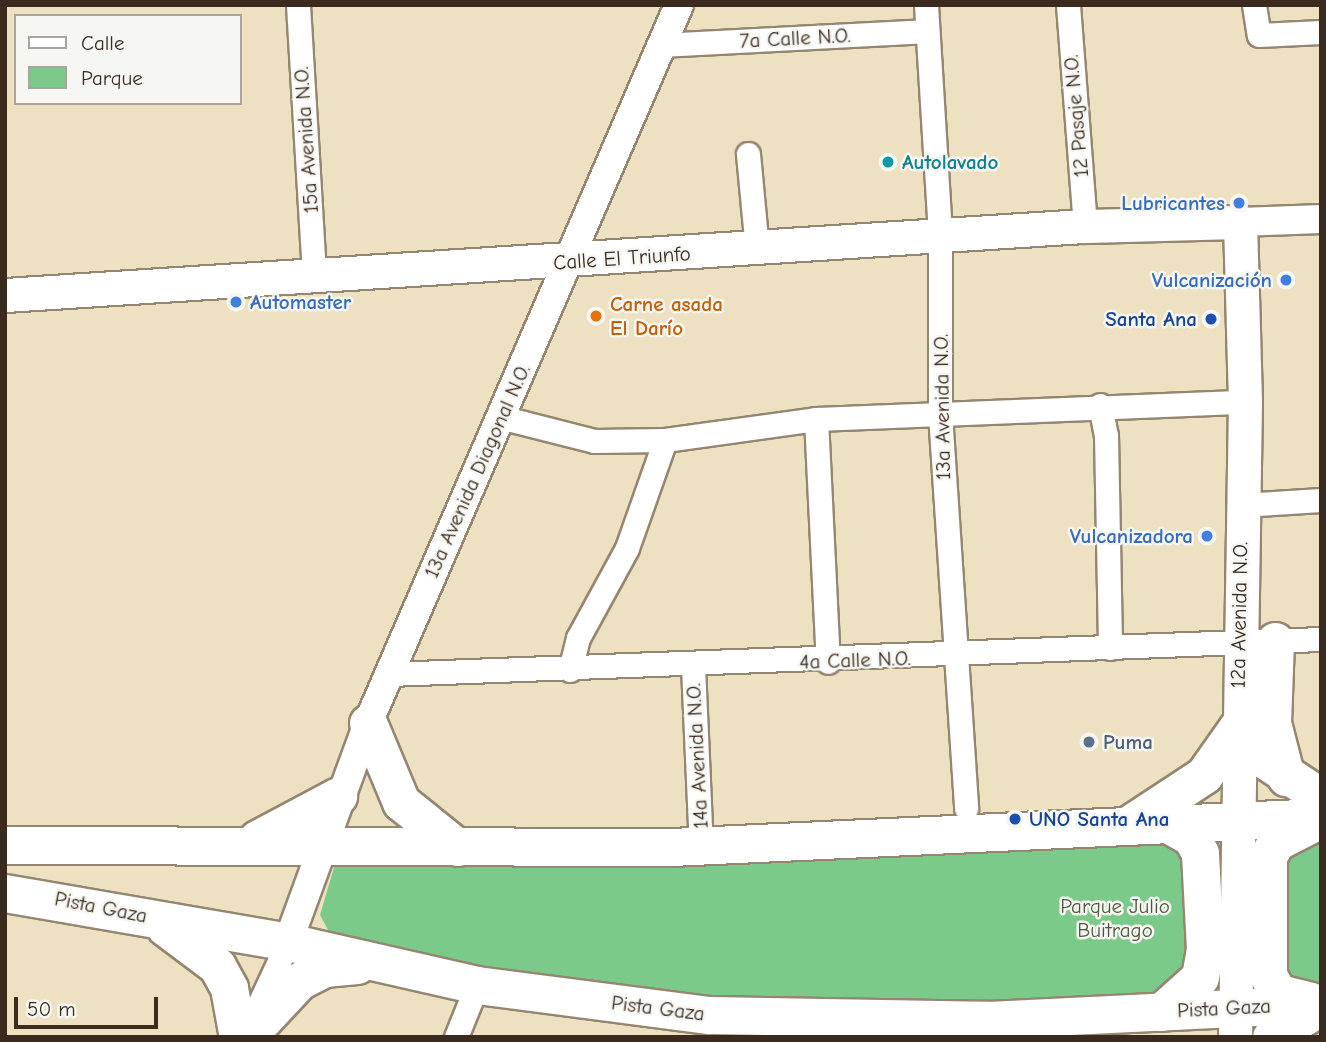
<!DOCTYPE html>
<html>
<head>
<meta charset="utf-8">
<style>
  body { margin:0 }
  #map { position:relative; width:1326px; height:1042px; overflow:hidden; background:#ede1c1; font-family:"Comic Neue",sans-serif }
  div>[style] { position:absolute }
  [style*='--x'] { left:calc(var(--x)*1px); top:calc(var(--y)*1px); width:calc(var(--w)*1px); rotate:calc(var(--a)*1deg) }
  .green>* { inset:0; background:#7cca8a }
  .roads { filter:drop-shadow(2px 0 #948670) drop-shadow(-2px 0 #948670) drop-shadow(0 2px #948670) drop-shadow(0 -2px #948670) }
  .minor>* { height:23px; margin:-11.5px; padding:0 11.5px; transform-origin:11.5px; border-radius:11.5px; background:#fff }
  .tertiary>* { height:28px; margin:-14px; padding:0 14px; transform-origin:14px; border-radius:14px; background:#fff }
  .secondary>* { height:33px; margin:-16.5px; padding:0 16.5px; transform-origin:16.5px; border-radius:16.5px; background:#fff }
  .primary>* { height:37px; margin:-18.5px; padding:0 18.5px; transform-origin:18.5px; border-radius:18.5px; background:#fff }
  .dots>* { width:19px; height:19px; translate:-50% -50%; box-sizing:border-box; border:4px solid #f6f6f2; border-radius:50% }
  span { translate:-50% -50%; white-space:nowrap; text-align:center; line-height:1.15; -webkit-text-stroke:5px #f6f6f2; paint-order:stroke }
  .street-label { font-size:21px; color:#3b2a1e }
  .culture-label { font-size:21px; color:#0d838f; font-weight:700 }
  .left { translate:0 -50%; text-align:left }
  .shop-label { font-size:21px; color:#366cbe; font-weight:700 }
  .right { translate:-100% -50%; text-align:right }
  .food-label { font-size:21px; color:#c56008; font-weight:700 }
  .transit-label { font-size:21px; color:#164399; font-weight:700 }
  .service-label { font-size:21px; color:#4e5e75; font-weight:700 }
  .park-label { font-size:21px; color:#4e5a3e }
  .frame { position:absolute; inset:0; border:7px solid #3b2a1e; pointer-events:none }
  .legend { position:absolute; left:14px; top:14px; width:228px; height:91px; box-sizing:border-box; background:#f6f6f2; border:2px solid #aba49d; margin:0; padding:9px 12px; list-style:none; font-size:21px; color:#3b2a1e }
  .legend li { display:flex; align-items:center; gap:14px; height:35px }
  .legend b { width:35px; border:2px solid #aba49d }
  .scale { position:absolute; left:14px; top:997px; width:144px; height:32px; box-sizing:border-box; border:4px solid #3b2a1e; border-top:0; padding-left:9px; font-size:21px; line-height:24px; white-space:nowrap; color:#3b2a1e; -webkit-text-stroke:5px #f6f6f2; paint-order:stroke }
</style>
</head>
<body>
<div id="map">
  <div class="green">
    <div style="clip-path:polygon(1321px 834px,1321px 992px,1282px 975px,1279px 864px,1290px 847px)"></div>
    <div style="clip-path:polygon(1175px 838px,1191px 853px,1195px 974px,1175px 992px,975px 1001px,648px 994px,334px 941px,320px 915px,335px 864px)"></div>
  </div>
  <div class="roads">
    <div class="minor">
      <div style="--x:298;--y:5;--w:270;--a:86.6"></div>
      <div style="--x:926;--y:5;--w:231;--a:86.5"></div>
      <div style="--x:940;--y:236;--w:178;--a:90"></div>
      <div style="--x:940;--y:414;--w:395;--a:86.2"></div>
      <div style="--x:1068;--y:5;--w:222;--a:85.6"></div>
      <div style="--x:1254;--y:5;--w:30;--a:81"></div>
      <div style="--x:1259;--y:35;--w:62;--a:-2.8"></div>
      <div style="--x:662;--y:45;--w:265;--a:-3"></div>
      <div style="--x:748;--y:154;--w:95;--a:84.6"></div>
      <div style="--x:1100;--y:405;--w:31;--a:79"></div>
      <div style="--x:1106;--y:435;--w:213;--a:88.9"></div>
      <div style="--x:500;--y:417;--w:97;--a:14.3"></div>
      <div style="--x:594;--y:441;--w:71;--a:-0.8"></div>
      <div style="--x:665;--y:440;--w:152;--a:-7.9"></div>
      <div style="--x:816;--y:419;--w:429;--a:-2.3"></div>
      <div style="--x:816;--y:419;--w:243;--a:87.2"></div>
      <div style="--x:1242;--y:505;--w:79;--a:-3.6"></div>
      <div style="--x:693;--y:666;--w:180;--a:87.5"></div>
      <div style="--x:570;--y:670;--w:33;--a:-76"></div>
      <div style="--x:578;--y:638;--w:102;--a:-61.4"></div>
      <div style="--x:627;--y:548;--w:114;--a:-70.6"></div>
      <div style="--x:389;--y:674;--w:933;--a:-2.15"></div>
      <div style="--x:252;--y:1019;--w:85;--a:-64.9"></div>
      <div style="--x:456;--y:1037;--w:56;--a:-68"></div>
    </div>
    <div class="tertiary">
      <div style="--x:1240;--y:222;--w:81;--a:-2.1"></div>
      <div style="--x:288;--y:942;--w:233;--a:-69.9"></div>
      <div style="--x:368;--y:723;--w:782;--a:-66.58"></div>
    </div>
    <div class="secondary">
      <div style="--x:5;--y:295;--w:1082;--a:-3.66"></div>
      <div style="--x:1085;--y:226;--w:155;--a:-1.5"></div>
      <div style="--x:1240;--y:222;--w:180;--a:88.4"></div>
      <div style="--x:1245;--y:402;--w:635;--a:90.9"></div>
    </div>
    <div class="primary">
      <div style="--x:1275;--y:641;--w:82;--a:92.1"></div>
      <div style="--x:1272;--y:723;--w:56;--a:75.5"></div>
      <div style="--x:368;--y:723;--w:86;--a:67.3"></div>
      <div style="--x:401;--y:802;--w:72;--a:38.8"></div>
      <div style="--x:1128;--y:825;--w:91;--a:-33.3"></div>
      <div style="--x:1204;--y:775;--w:57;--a:-54.9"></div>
      <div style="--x:1237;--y:728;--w:36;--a:52"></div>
      <div style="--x:1259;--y:756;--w:74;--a:33.5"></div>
      <div style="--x:257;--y:839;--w:92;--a:-28"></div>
      <div style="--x:5;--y:845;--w:666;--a:0.17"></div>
      <div style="--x:671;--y:847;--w:651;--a:-2.64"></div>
      <div style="--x:5;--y:893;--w:287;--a:9.8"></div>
      <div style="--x:288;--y:942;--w:194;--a:12.8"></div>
      <div style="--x:477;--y:985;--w:234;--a:7.4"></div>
      <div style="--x:709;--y:1015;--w:279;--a:1"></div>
      <div style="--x:988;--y:1020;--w:333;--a:-2.8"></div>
      <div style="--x:165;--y:927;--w:65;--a:36.9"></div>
      <div style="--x:217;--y:966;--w:25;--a:61"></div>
      <div style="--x:229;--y:988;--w:50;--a:79.6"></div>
      <div style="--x:1311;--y:1001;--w:34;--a:-166"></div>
      <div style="--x:1278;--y:993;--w:21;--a:-119"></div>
      <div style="--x:1268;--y:975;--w:119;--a:-90"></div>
      <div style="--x:1268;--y:856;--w:16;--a:-60"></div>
      <div style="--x:1276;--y:842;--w:46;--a:-27.1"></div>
      <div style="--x:1161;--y:1012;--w:52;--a:-41.9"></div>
      <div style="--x:1200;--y:977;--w:28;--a:-80"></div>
      <div style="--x:1205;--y:949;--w:96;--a:-93"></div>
      <div style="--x:1200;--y:853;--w:18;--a:-119"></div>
      <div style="--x:1191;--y:837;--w:25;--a:-151"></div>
      <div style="--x:247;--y:1037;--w:76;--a:-47.1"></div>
      <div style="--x:299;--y:981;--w:28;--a:-27"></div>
      <div style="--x:324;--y:968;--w:33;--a:-5"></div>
      <div style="--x:1271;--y:1037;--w:57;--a:-31.5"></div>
    </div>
  </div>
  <div class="dots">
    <div style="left:888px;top:162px;background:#0f9aa8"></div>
    <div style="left:1239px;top:203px;background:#3f7fe0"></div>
    <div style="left:1286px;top:280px;background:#3f7fe0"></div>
    <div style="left:236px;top:302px;background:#3f7fe0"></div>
    <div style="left:596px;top:316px;background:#e8710a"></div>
    <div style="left:1211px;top:319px;background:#1a4fb4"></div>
    <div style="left:1207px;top:536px;background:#3f7fe0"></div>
    <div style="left:1089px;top:742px;background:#5c6f8a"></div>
    <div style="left:1015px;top:819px;background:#1a4fb4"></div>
  </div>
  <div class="street-label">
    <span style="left:795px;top:38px;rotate:-3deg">7a Calle N.O.</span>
    <span style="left:1076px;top:116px;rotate:-95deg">12 Pasaje N.O.</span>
    <span style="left:306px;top:140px;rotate:-94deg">15a Avenida N.O.</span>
    <span style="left:622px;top:258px;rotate:-4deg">Calle El Triunfo</span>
    <span style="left:942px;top:407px;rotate:-91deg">13a Avenida N.O.</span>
    <span style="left:477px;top:471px;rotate:-66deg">13a Avenida Diagonal N.O.</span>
    <span style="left:1239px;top:615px;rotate:-89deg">12a Avenida N.O.</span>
    <span style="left:855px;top:660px;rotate:-2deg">4a Calle N.O.</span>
    <span style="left:697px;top:756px;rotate:-93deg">14a Avenida N.O.</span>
    <span style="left:101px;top:907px;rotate:11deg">Pista Gaza</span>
    <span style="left:658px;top:1008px;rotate:7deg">Pista Gaza</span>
    <span style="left:1224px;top:1008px;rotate:-3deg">Pista Gaza</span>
  </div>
  <div class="culture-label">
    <span class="left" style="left:902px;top:162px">Autolavado</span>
  </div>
  <div class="shop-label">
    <span class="right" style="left:1225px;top:203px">Lubricantes</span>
    <span class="right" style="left:1272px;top:280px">Vulcanización</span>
    <span class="left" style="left:250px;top:302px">Automaster</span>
    <span class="right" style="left:1193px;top:536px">Vulcanizadora</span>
  </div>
  <div class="food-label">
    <span class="left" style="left:610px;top:316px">Carne asada<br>El Darío</span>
  </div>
  <div class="transit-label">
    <span class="right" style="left:1197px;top:319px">Santa Ana</span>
    <span class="left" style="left:1029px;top:819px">UNO Santa Ana</span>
  </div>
  <div class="service-label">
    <span class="left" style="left:1103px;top:742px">Puma</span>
  </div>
  <div class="park-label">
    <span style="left:1115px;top:918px">Parque Julio<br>Buitrago</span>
  </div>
  <div class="frame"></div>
  <ul class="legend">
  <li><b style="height:9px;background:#fff"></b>Calle</li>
  <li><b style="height:19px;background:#7cca8a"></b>Parque</li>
  </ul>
  <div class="scale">50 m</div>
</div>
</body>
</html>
